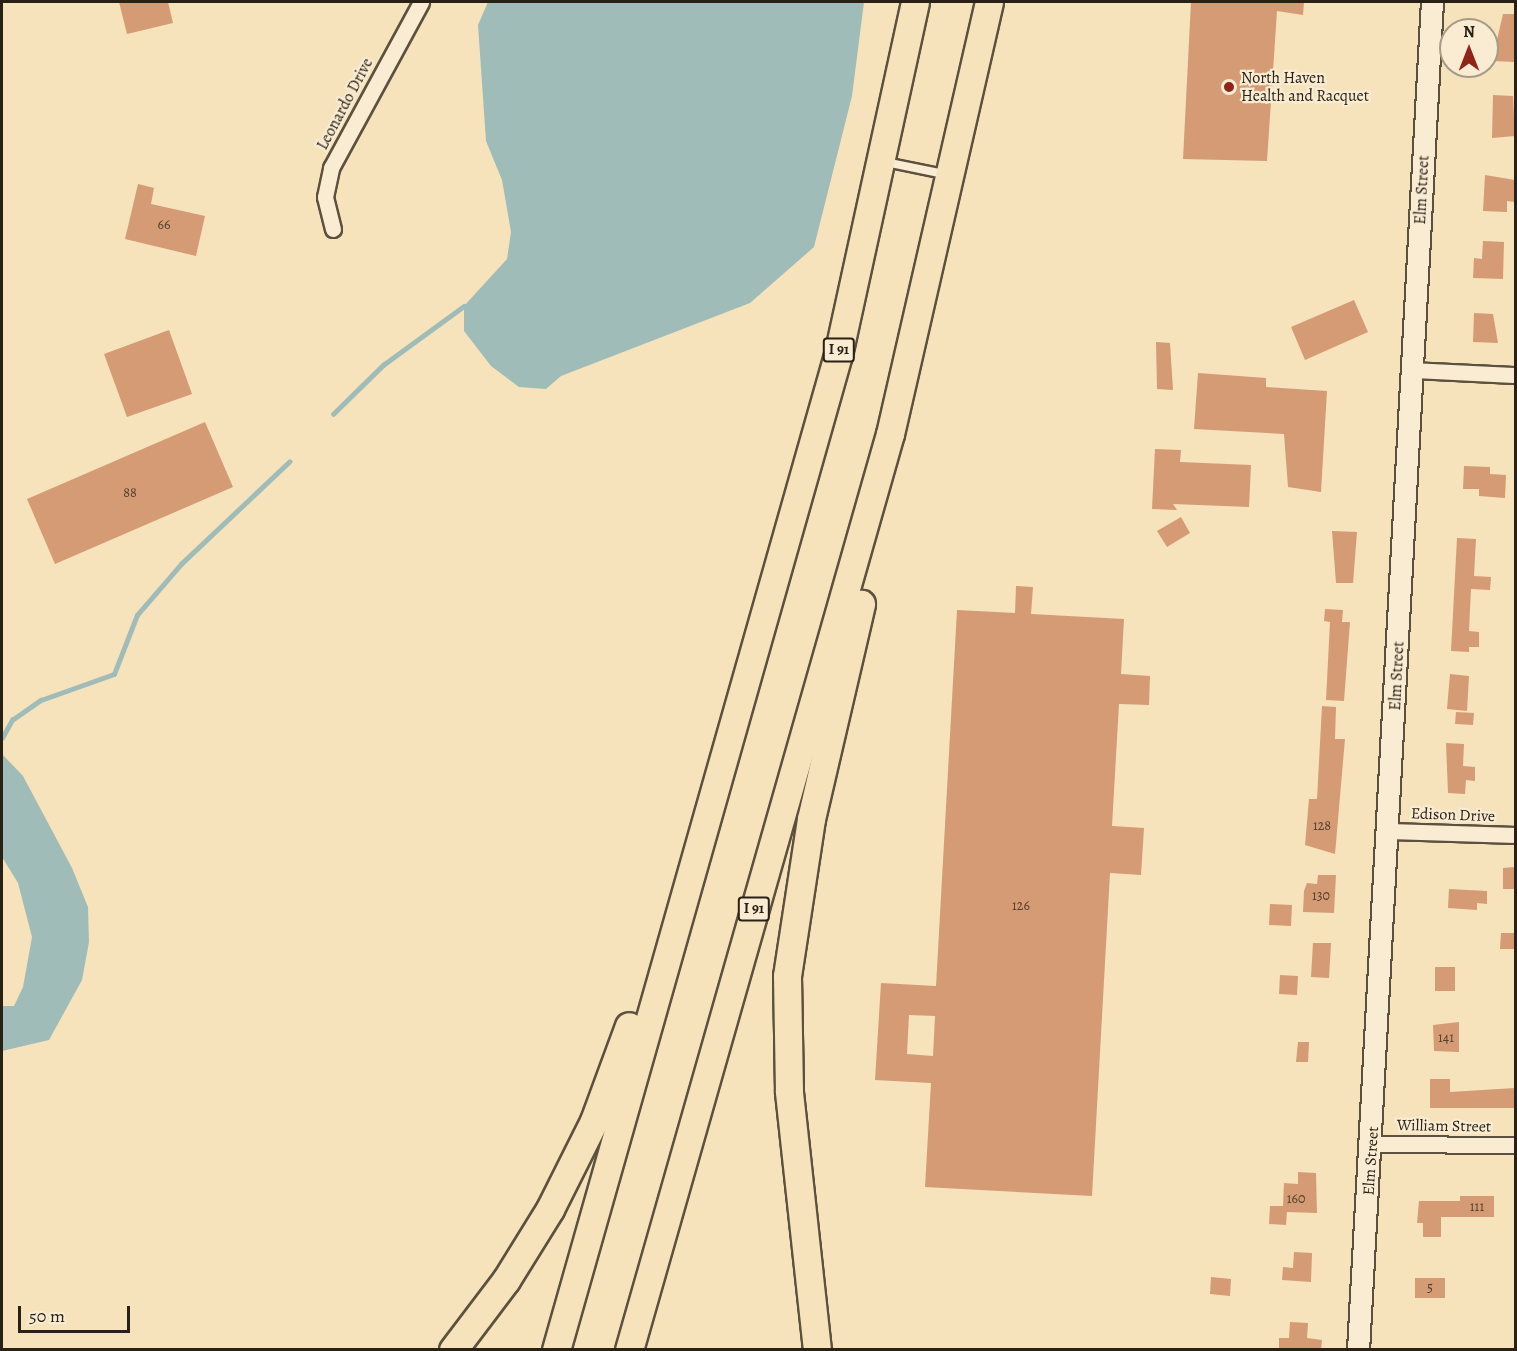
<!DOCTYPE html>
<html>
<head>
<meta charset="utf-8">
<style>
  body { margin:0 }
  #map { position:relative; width:1517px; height:1351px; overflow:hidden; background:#f6e2bb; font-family:Alegreya,serif }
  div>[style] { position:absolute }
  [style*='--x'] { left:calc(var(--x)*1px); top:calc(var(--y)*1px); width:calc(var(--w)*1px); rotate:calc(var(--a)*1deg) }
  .water>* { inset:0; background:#a0bcb9 }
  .stream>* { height:4.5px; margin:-2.25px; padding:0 2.25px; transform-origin:2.25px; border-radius:2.25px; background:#a0bcb9 }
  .building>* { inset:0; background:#d59b74 }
  .roads { filter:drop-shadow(2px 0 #5c513f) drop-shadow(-2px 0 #5c513f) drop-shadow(0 2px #5c513f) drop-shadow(0 -2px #5c513f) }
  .lane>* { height:8px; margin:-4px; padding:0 4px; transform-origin:4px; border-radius:4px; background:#f9ecd3 }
  .street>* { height:15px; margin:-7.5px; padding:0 7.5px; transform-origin:7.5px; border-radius:7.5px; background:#f9ecd3 }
  .secondary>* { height:21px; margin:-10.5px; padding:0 10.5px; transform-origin:10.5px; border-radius:10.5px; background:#f9ecd3 }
  .highway>* { height:27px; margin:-13.5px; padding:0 13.5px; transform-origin:13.5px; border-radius:13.5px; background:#f6e2bb }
  .dots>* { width:16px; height:16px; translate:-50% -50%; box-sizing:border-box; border:3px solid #f9ecd3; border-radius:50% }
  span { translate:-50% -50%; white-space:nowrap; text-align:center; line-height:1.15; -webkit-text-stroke:4.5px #f9ecd3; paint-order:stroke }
  .number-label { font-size:14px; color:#54402e }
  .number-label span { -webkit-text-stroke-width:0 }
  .shield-label span { padding:2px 4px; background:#f9ecd3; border:2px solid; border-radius:4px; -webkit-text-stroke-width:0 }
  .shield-label { font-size:15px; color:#292116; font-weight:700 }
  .poi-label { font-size:16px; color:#292116 }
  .left { translate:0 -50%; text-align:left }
  .street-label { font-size:16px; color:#292116 }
  .frame { position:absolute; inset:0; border:3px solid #292116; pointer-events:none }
  .north { position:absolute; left:1439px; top:18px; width:60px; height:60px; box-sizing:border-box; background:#f9ecd3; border:2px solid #a69b87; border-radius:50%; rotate:0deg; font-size:16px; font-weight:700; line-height:24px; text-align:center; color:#292116 }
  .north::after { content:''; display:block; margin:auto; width:21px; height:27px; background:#8f2418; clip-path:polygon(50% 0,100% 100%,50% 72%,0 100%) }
  .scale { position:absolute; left:18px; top:1306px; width:112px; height:27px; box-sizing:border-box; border:3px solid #292116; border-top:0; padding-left:8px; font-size:18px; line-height:21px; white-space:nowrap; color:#292116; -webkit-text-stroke:4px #f9ecd3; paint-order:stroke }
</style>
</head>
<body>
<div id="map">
  <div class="water">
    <div style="clip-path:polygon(488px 2px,864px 2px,852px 96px,814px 247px,750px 303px,561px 376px,546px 389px,519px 387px,491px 366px,464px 331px,464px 306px,507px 259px,511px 232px,502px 180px,486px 141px,478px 25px)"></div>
    <div style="clip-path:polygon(2px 754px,23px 776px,72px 868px,88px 907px,89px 942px,82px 980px,49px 1040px,2px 1051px,2px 1006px,14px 1006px,23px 987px,32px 937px,18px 883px,2px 857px)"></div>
  </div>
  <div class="stream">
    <div style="--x:333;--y:414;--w:70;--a:-44.4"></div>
    <div style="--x:383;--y:365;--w:100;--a:-36.1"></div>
    <div style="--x:2;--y:738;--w:21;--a:-61"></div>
    <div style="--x:12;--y:720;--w:35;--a:-35"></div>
    <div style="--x:41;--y:700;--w:77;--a:-19.6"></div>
    <div style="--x:114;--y:674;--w:63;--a:-68.7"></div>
    <div style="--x:137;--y:615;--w:67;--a:-49.2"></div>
    <div style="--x:181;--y:564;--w:149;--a:-43.4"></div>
  </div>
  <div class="building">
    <div style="clip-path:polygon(119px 2px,168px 2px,173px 23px,127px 34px)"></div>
    <div style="clip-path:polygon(1191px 2px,1304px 2px,1303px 15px,1277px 11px,1267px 161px,1183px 159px)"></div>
    <div style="clip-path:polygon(1503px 14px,1515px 14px,1515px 62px,1492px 61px)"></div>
    <div style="clip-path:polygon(1493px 95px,1513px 96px,1515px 136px,1492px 138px)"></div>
    <div style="clip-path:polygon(1485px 175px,1515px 180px,1515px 202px,1507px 201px,1507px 212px,1483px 211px)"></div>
    <div style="clip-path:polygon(138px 184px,154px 188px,151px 204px,205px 216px,196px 256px,125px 239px)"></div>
    <div style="clip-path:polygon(1483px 241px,1504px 242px,1503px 279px,1473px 278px,1474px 258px,1482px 259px)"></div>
    <div style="clip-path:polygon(1354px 300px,1368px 332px,1305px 360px,1291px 327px)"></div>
    <div style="clip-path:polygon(1474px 313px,1493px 314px,1498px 343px,1473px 342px)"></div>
    <div style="clip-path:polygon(169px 330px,192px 394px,127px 417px,104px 354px)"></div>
    <div style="clip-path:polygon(1156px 342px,1170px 343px,1173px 390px,1157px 389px)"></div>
    <div style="clip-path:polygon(1198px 373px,1266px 378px,1266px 387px,1327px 391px,1321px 492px,1288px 487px,1284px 434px,1194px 429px)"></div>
    <div style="clip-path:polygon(205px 422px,233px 487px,55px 564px,27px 499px)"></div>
    <div style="clip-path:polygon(1155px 449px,1181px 450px,1180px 462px,1251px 465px,1249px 507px,1173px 504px,1177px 510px,1152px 509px)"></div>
    <div style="clip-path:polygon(1464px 466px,1490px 467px,1490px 474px,1506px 475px,1505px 498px,1479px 496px,1479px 489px,1463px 489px)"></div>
    <div style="clip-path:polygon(1181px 517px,1190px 533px,1167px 547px,1157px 531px)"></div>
    <div style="clip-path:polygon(1332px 531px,1357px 532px,1353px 583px,1336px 583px)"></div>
    <div style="clip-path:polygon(1457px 538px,1476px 539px,1474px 576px,1491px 577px,1490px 590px,1471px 589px,1469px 631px,1479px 632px,1479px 647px,1469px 647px,1469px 652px,1451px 651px)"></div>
    <div style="clip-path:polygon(evenodd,1016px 586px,1033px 587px,1031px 614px,1124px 619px,1121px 674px,1150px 676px,1149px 705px,1119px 704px,1112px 826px,1144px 828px,1141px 875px,1110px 873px,1092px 1196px,925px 1187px,931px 1083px,875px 1080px,881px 983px,936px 986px,957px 610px,1015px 613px,1016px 586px,909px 1015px,935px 1016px,933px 1056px,907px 1054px,909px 1015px)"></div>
    <div style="clip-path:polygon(1325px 609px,1343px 610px,1342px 622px,1350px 622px,1344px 701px,1326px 700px,1330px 622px,1324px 621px)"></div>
    <div style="clip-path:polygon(1450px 674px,1469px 676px,1467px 711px,1447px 709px)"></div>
    <div style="clip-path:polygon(1322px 706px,1336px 707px,1335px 739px,1345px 739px,1335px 854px,1305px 845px,1309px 799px,1317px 799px)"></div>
    <div style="clip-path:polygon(1456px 712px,1474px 713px,1473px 725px,1455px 724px)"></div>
    <div style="clip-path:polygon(1446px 743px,1464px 744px,1463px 766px,1475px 767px,1475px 781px,1466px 780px,1465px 794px,1448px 793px)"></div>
    <div style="clip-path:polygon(1515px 867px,1515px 889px,1503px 889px,1503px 868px)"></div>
    <div style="clip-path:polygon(1318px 875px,1336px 875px,1334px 913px,1303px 912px,1304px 891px,1307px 883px,1317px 884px)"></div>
    <div style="clip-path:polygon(1449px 889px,1487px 891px,1487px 904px,1477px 903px,1477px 910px,1448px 908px)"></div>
    <div style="clip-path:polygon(1270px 904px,1292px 905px,1291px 926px,1269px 925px)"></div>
    <div style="clip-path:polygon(1501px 933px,1515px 933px,1514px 949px,1500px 949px)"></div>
    <div style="clip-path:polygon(1313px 943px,1331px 943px,1329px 978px,1311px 977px)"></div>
    <div style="clip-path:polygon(1435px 967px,1455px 967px,1455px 991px,1435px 991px)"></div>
    <div style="clip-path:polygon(1280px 975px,1298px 976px,1297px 995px,1279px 994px)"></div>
    <div style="clip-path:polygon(1459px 1022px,1459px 1052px,1434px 1051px,1433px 1025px)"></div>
    <div style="clip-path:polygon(1298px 1042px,1309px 1042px,1308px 1062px,1296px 1062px)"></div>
    <div style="clip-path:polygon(1430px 1079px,1450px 1079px,1450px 1092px,1515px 1088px,1515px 1108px,1430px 1108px)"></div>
    <div style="clip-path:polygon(1298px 1172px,1316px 1173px,1317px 1213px,1287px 1212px,1286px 1225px,1269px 1224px,1270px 1206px,1283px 1206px,1284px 1183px,1298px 1184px)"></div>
    <div style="clip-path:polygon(1460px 1196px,1494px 1196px,1494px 1217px,1441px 1217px,1441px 1237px,1423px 1237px,1423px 1223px,1417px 1223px,1419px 1201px,1460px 1201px)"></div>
    <div style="clip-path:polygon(1294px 1252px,1312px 1253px,1311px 1282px,1282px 1280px,1283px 1267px,1293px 1268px)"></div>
    <div style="clip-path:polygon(1211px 1277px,1231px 1279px,1230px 1296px,1210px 1294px)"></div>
    <div style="clip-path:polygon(1415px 1278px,1445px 1278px,1445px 1298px,1415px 1298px)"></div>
    <div style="clip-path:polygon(1290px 1322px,1308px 1323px,1307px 1338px,1322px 1340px,1321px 1350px,1279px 1350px,1279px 1338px,1289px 1338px)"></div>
  </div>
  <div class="roads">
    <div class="lane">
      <div style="--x:885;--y:162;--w:60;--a:11.5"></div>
    </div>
    <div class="street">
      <div style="--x:333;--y:229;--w:33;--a:-104"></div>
      <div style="--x:325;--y:197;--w:30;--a:-78"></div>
      <div style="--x:331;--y:168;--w:189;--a:-61.5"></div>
      <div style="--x:1412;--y:370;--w:104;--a:2.8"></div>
      <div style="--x:1389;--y:831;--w:127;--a:1.8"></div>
      <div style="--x:1373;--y:1144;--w:143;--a:0.4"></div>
    </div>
    <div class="secondary">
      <div style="--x:1358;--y:1350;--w:1350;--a:-86.86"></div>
    </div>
    <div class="highway">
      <div style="--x:453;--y:1350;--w:88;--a:-52.9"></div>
      <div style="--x:506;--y:1280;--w:84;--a:-58.2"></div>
      <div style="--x:550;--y:1209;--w:98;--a:-63.4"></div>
      <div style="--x:594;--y:1121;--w:101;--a:-69.8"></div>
      <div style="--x:556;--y:1350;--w:1034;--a:-74.18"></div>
      <div style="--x:838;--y:355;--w:361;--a:-77.7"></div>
      <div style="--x:629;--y:1350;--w:952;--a:-74.1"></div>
      <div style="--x:890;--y:434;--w:443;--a:-77.1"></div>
      <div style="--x:817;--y:1350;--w:261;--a:-96.2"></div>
      <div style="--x:789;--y:1091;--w:115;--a:-91"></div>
      <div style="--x:787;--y:976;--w:159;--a:-81.3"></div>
      <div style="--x:811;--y:819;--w:221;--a:-76.9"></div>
    </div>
  </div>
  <div class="dots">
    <div style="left:1229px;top:87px;background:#8f2418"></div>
  </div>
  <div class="number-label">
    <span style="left:164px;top:225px">66</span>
    <span style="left:130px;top:493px">88</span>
    <span style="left:1322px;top:826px">128</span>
    <span style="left:1321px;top:896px">130</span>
    <span style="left:1021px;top:906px">126</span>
    <span style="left:1446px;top:1038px">141</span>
    <span style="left:1296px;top:1199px">160</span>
    <span style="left:1477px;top:1207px">111</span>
    <span style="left:1430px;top:1288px">5</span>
  </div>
  <div class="shield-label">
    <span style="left:839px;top:350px">I 91</span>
    <span style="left:754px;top:909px">I 91</span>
  </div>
  <div class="poi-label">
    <span class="left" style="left:1241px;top:87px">North Haven<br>Health and Racquet</span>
  </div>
  <div class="street-label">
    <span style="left:345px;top:104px;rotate:-62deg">Leonardo Drive</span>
    <span style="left:1422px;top:190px;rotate:-87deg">Elm Street</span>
    <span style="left:1397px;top:676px;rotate:-87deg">Elm Street</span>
    <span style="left:1453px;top:815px;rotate:2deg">Edison Drive</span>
    <span style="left:1444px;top:1126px;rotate:1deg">William Street</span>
    <span style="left:1371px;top:1161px;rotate:-86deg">Elm Street</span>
  </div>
  <div class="frame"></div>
  <div class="north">N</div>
  <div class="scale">50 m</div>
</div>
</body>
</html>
